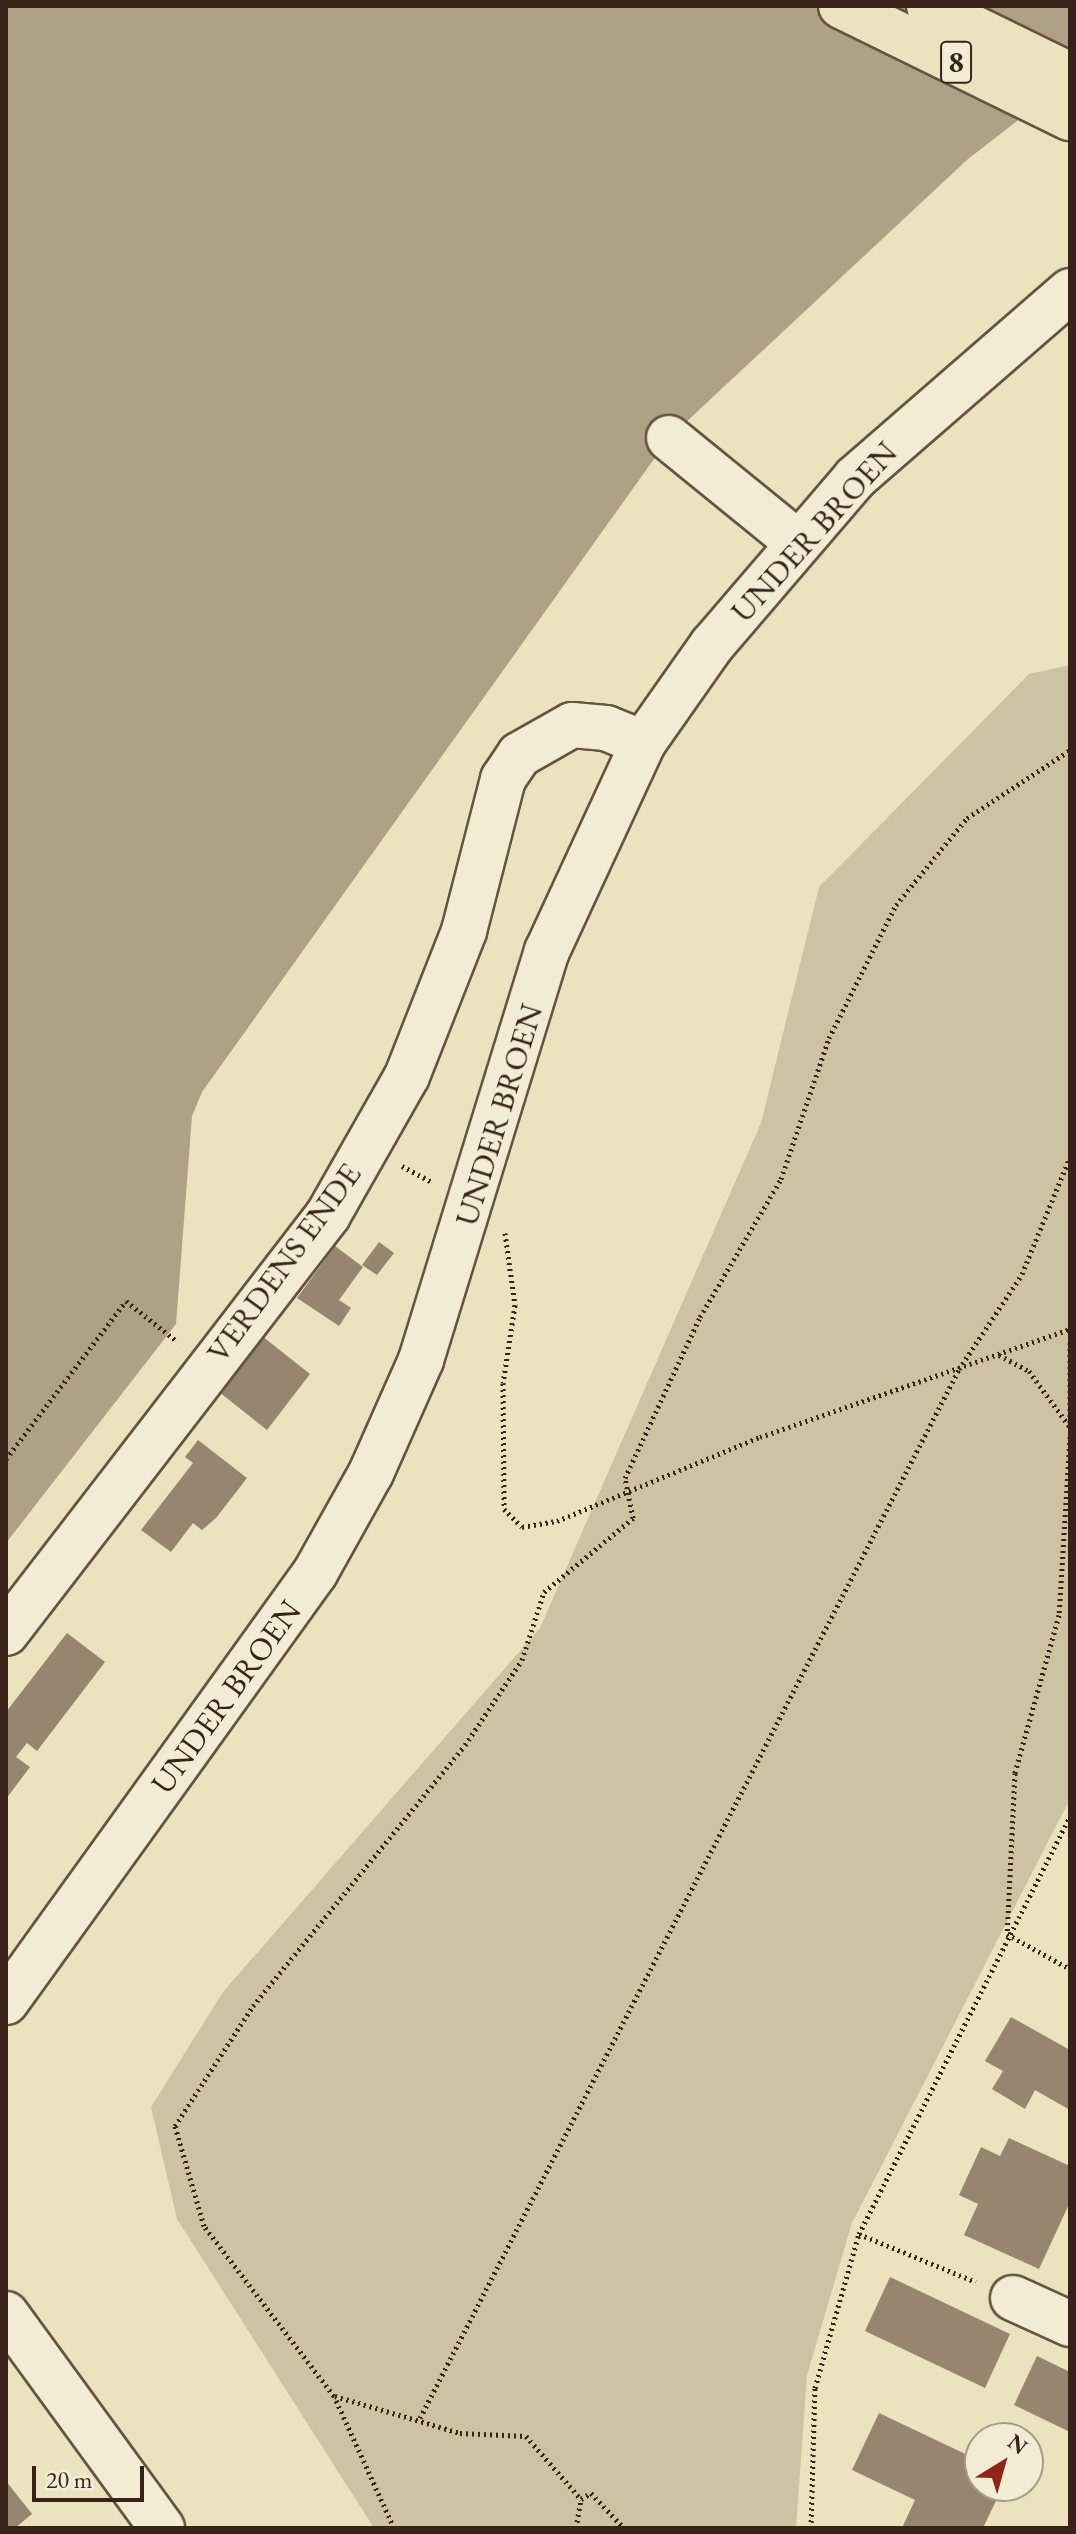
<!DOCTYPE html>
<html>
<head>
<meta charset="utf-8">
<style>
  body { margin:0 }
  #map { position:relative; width:1076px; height:2534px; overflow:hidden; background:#ebe2be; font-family:"EB Garamond",serif }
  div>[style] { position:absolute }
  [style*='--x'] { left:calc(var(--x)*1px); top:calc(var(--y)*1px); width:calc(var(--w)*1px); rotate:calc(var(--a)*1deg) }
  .green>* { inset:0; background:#cdc2a2 }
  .water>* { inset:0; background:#aea186 }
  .building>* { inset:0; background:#96866f }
  .path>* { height:5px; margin-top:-2.5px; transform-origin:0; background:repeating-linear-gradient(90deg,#392319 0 2px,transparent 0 6px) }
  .roads { filter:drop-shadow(2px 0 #665342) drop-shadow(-2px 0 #665342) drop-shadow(0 2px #665342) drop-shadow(0 -2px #665342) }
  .minor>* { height:44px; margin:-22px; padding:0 22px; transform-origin:22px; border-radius:22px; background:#f2ecd5 }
  .highway>* { height:44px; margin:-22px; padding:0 22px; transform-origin:22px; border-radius:22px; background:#ebe2be }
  span { translate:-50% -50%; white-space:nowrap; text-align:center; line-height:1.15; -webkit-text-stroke:6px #f2ecd5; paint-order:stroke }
  .shield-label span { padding:2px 6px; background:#f2ecd5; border:2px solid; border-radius:6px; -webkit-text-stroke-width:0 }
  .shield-label { font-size:30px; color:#392319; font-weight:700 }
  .street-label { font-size:32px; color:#392319 }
  .frame { position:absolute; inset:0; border:8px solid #392319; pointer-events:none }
  .north { position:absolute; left:964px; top:2422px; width:80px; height:80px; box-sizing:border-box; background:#f2ecd5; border:2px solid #a89c8a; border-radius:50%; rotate:37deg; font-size:22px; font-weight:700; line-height:32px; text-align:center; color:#392319 }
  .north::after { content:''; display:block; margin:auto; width:28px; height:36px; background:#8f2418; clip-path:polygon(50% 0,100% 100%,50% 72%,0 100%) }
  .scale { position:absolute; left:32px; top:2466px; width:112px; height:36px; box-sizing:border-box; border:4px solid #392319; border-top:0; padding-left:10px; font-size:24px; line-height:28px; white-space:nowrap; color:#392319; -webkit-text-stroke:6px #f2ecd5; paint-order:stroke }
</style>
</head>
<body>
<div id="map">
  <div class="green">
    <div style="clip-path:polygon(1070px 665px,1070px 1799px,852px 2223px,807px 2375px,796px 2528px,374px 2528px,177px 2219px,151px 2107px,223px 1992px,540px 1628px,761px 1123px,819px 887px,1029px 674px)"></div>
  </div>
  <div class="water">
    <div style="clip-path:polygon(6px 6px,1070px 6px,1070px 80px,968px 159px,669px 438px,202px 1092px,192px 1116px,176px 1324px,6px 1543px)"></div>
  </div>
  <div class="building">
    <div style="clip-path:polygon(379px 1242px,394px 1253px,377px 1275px,362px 1265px)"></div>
    <div style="clip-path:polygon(335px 1246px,363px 1267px,339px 1300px,351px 1308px,339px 1326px,297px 1298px)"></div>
    <div style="clip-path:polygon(262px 1336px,310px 1374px,267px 1430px,219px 1392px)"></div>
    <div style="clip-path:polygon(198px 1440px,247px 1478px,216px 1518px,202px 1530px,193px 1523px,171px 1552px,141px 1530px,193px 1463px,185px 1457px)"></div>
    <div style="clip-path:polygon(67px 1633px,105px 1662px,37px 1751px,27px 1743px,16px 1757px,30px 1767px,6px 1799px,6px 1712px)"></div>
    <div style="clip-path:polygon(1011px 2017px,1070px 2050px,1070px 2110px,1035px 2090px,1025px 2109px,992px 2089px,1003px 2071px,985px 2061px)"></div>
    <div style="clip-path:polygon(1009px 2138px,1070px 2166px,1070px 2202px,1039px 2269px,964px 2235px,978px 2204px,959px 2195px,981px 2147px,1000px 2156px)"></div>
    <div style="clip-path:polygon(890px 2277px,1010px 2334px,985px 2388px,865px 2331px)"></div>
    <div style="clip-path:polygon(1037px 2356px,1070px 2372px,1070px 2432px,1014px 2405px)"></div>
    <div style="clip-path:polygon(879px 2413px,980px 2461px,980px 2486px,1003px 2486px,983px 2528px,902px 2528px,915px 2500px,852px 2470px)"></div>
    <div style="clip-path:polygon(6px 2481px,32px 2514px,15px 2528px,6px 2528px)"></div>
  </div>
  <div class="path">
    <div style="--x:402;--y:1166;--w:34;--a:28"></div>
    <div style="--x:505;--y:1233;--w:73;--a:82.1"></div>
    <div style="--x:515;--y:1305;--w:79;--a:98.7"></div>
    <div style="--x:503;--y:1383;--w:126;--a:89.5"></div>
    <div style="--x:504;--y:1509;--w:25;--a:45"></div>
    <div style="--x:522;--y:1527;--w:36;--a:-10"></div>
    <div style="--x:557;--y:1521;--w:220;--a:-22.5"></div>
    <div style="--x:760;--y:1437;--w:328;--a:-19.2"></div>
    <div style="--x:1070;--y:1343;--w:81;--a:90"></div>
    <div style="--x:999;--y:1355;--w:34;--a:28"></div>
    <div style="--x:1029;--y:1371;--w:69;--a:53.8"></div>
    <div style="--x:1070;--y:1437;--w:178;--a:93.5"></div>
    <div style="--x:1059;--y:1615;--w:164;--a:105.6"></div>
    <div style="--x:1015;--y:1773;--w:161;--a:92.8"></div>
    <div style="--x:1007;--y:1934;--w:72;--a:29.1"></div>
    <div style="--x:6;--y:1459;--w:198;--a:-52.8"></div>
    <div style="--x:126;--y:1301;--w:66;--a:38.3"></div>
    <div style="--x:859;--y:2234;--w:126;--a:22.3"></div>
    <div style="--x:335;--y:2396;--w:130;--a:16.5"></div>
    <div style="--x:460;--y:2433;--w:66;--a:2.6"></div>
    <div style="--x:526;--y:2436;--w:84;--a:48.9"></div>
    <div style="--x:420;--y:2418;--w:1179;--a:-62.8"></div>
    <div style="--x:959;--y:1369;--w:114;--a:-56.4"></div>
    <div style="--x:1022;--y:1274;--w:126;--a:-67.7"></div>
    <div style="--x:394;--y:2528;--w:145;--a:-114.4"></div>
    <div style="--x:334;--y:2396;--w:214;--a:-127.4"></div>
    <div style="--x:204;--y:2226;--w:104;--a:-106.2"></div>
    <div style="--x:175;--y:2126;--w:143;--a:-57"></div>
    <div style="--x:253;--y:2006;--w:336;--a:-50.9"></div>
    <div style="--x:465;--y:1745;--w:102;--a:-56.2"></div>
    <div style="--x:522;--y:1660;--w:71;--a:-72.1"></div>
    <div style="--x:544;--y:1592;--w:116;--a:-39.7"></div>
    <div style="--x:633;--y:1518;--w:41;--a:-101.3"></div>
    <div style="--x:625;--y:1478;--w:178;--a:-65"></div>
    <div style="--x:700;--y:1317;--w:160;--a:-59.6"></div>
    <div style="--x:781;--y:1179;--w:149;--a:-71.2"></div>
    <div style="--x:829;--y:1038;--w:149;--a:-63.3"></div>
    <div style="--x:896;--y:905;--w:112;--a:-50.8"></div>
    <div style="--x:967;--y:818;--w:123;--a:-33.4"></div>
    <div style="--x:576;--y:2528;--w:29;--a:-80"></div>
    <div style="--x:581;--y:2499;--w:12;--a:-31"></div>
    <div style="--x:591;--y:2493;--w:48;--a:46.7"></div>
    <div style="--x:811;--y:2528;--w:140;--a:-88.4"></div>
    <div style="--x:815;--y:2388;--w:160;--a:-74.1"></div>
    <div style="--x:859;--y:2234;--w:467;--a:-63.2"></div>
  </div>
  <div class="roads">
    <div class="minor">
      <div style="--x:669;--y:438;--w:166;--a:39.1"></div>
      <div style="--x:6;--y:1633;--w:528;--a:-52.39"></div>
      <div style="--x:328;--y:1215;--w:160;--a:-60.4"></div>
      <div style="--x:407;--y:1076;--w:156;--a:-68.5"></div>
      <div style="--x:464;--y:931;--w:157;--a:-75.6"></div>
      <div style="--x:503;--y:779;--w:29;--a:-56"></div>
      <div style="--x:519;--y:755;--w:61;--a:-29.5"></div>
      <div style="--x:572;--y:725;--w:34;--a:5"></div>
      <div style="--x:606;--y:728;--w:40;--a:22"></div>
      <div style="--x:6;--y:2002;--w:529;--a:-54.24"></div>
      <div style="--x:315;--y:1573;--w:115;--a:-60.8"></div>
      <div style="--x:371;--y:1473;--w:124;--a:-66.1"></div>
      <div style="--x:421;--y:1360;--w:428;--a:-72.9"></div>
      <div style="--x:547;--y:951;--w:229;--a:-65.2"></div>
      <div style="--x:643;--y:743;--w:120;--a:-54.9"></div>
      <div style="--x:712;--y:645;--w:220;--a:-49.4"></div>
      <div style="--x:855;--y:478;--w:285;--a:-41"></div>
      <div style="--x:1013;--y:2298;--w:63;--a:24.5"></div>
      <div style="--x:6;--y:2314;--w:265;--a:53.9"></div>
    </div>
    <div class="highway">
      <div style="--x:841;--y:6;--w:255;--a:26.1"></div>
      <div style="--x:929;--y:6;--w:157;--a:26.1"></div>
    </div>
  </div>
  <div class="shield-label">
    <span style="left:956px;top:62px">8</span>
  </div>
  <div class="street-label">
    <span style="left:814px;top:532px;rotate:-48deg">UNDER BROEN</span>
    <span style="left:499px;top:1115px;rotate:-73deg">UNDER BROEN</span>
    <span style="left:284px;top:1263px;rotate:-54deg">VERDENS ENDE</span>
    <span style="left:226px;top:1697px;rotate:-54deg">UNDER BROEN</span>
  </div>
  <div class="frame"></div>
  <div class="north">N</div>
  <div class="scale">20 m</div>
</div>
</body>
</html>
